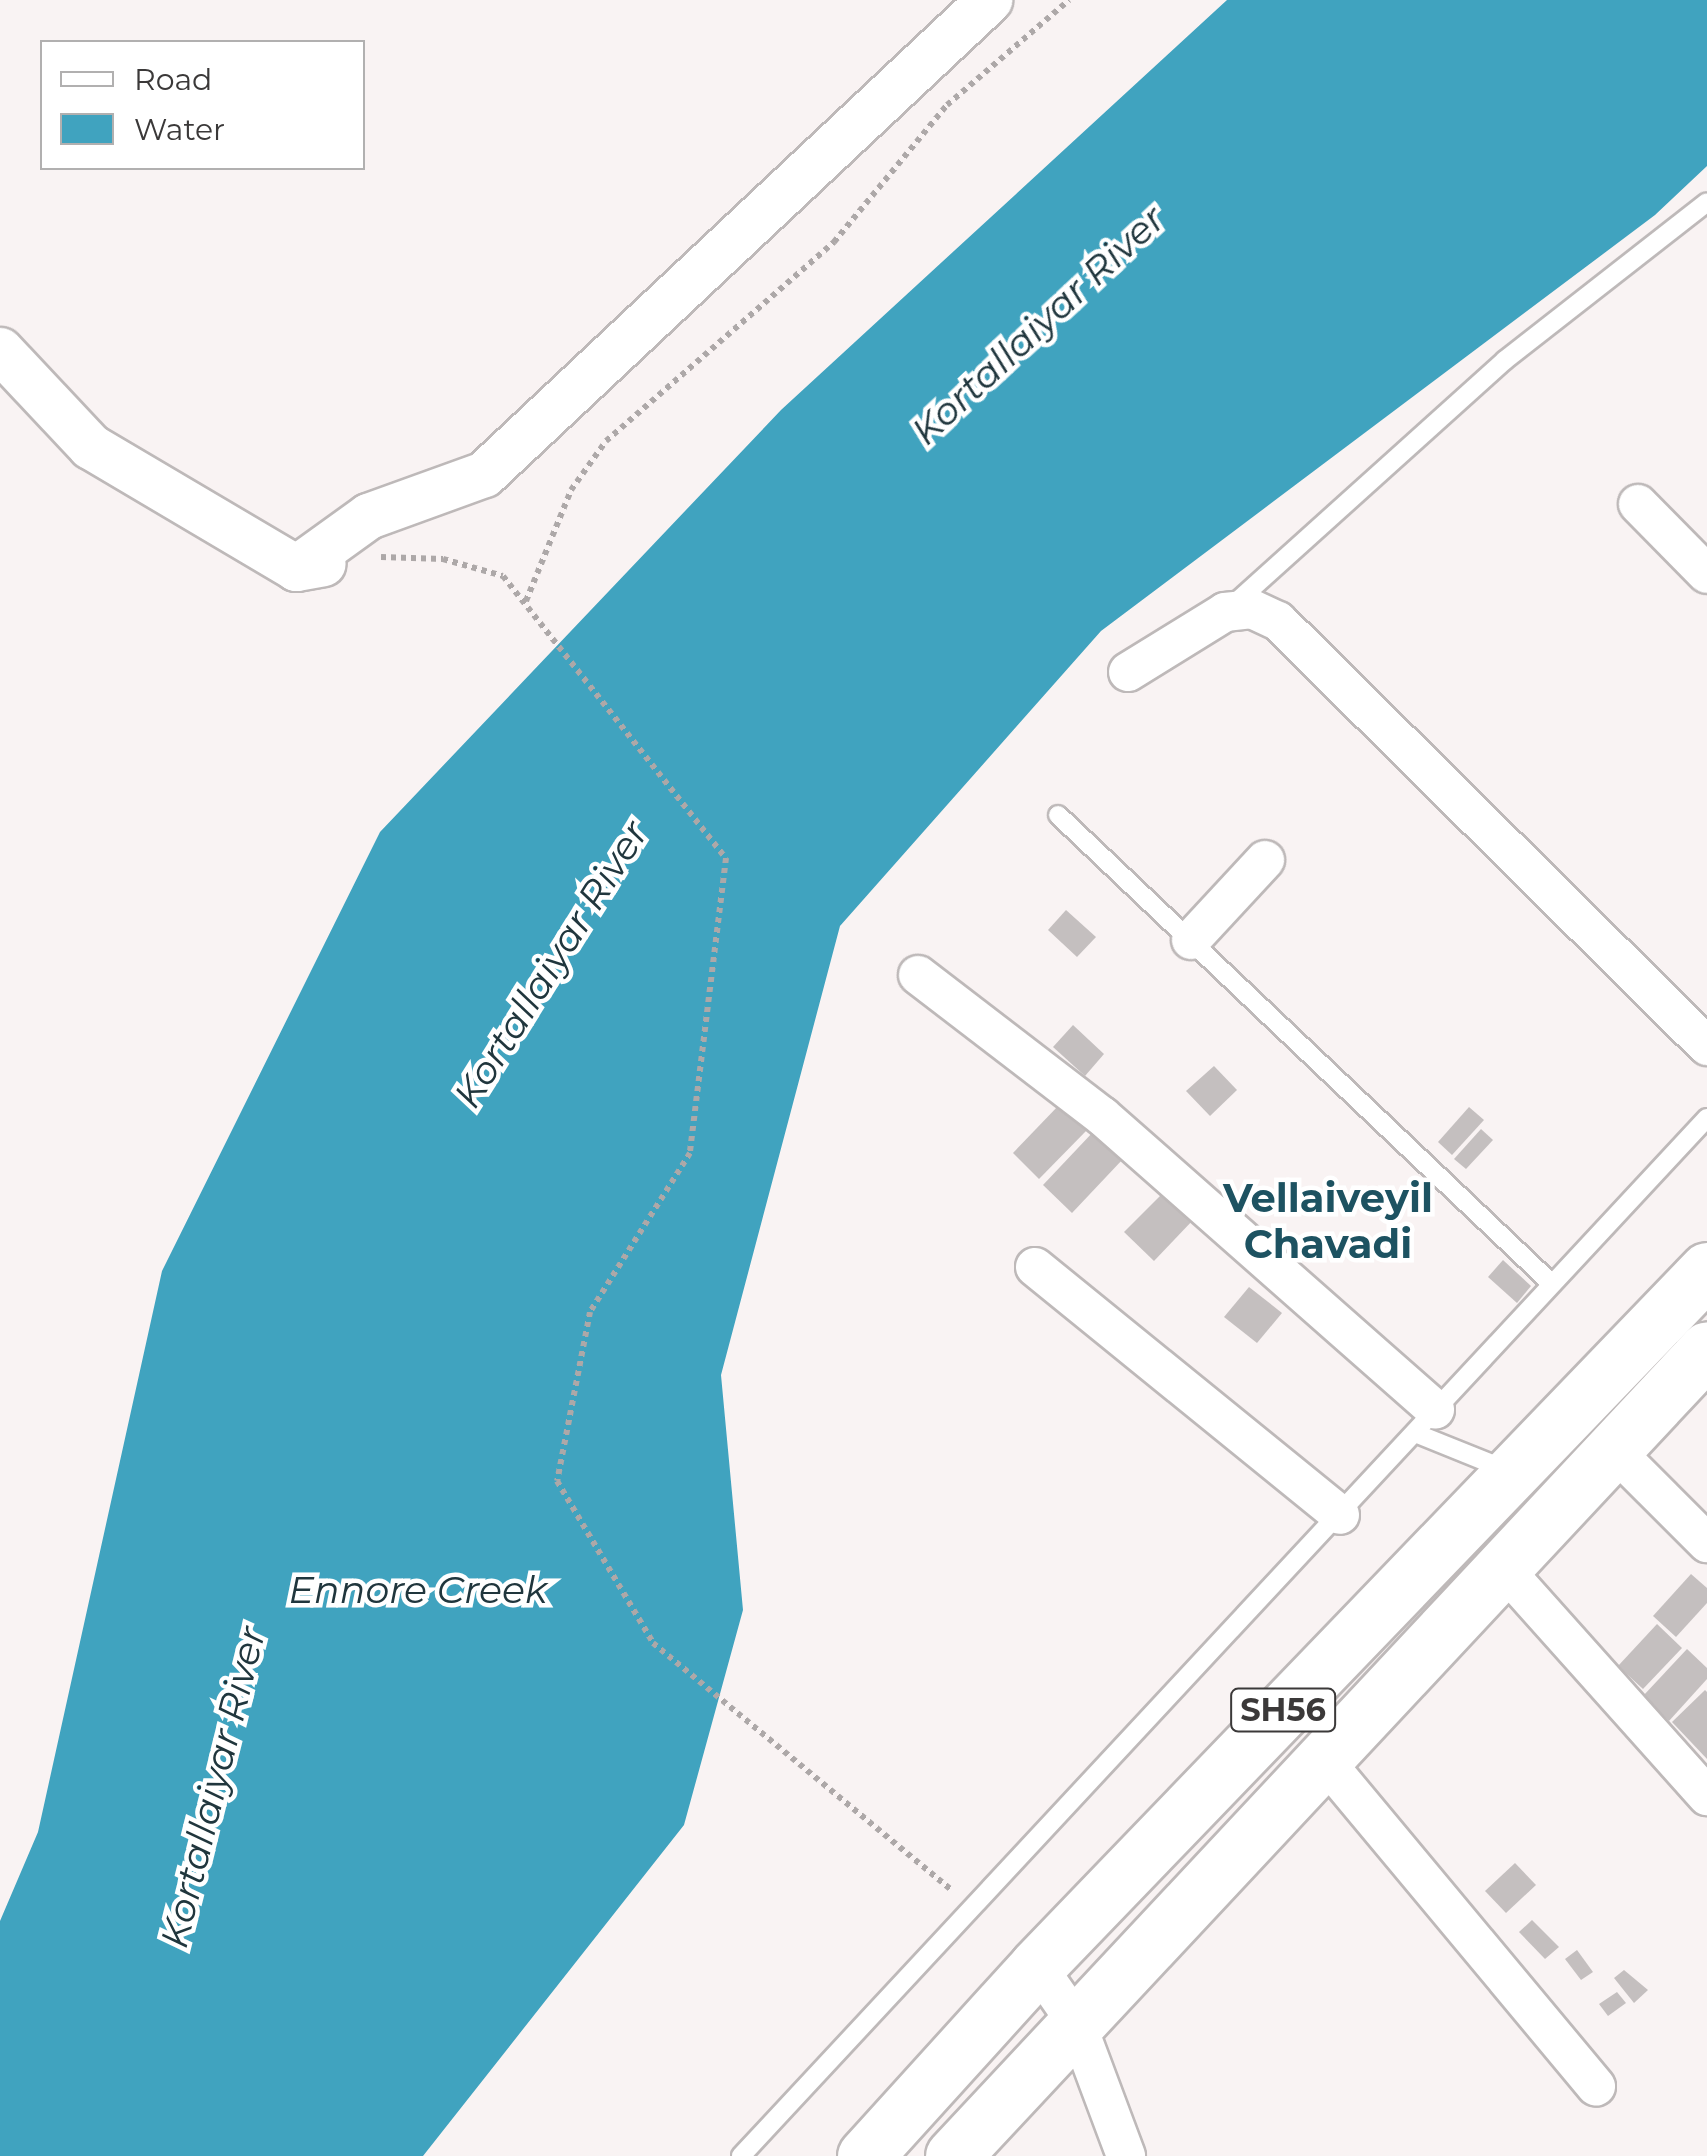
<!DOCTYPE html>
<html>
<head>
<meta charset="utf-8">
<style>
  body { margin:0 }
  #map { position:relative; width:1707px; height:2156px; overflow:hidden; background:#f9f3f3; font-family:Montserrat,sans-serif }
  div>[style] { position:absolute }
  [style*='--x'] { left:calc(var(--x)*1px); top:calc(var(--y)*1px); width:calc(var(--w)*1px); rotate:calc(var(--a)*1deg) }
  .water>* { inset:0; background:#40a3bf }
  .building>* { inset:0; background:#c4bfbf }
  .path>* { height:6px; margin-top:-3px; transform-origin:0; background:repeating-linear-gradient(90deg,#ada8a8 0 5px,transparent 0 10px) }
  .roads { filter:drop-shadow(2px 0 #beb9b9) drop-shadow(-2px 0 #beb9b9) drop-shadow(0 2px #beb9b9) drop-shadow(0 -2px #beb9b9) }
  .service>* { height:18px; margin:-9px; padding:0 9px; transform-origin:9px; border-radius:9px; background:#fff }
  .minor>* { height:38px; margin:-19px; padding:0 19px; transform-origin:19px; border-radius:19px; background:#fff }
  .tertiary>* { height:45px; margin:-22.5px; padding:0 22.5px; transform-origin:22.5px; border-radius:22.5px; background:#fff }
  .primary>* { height:55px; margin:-27.5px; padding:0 27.5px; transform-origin:27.5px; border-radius:27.5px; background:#fff }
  span { translate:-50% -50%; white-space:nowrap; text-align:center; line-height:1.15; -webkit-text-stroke:9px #fff; paint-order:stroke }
  .shield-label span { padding:2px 8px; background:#fff; border:2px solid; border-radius:8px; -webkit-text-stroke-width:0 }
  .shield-label { font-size:32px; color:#3b3939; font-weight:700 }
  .water-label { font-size:38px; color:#20363d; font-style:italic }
  .quarter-label { font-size:40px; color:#1d5261; font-weight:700 }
  .legend { position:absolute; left:40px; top:40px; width:325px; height:130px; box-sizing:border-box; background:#fff; border:2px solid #b1b0b0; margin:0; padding:12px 18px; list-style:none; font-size:30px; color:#3b3939 }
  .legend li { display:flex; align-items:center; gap:20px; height:50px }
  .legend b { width:50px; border:2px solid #b1b0b0 }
</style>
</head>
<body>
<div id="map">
  <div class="water">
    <div style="clip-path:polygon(1227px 0,1707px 0,1707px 166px,1655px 215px,1101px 631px,840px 926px,721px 1375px,743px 1610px,684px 1825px,423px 2156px,0 2156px,0 1921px,38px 1832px,162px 1271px,380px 832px,781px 410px)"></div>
  </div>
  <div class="building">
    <div style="clip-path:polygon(1066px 910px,1096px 937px,1077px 957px,1048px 930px)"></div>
    <div style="clip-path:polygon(1073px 1025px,1104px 1054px,1085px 1076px,1053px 1047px)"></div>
    <div style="clip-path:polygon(1214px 1066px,1237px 1090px,1210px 1116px,1186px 1091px)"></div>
    <div style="clip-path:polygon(1060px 1104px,1087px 1130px,1039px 1179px,1013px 1153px)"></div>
    <div style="clip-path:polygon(1469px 1107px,1484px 1120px,1452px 1155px,1438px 1142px)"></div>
    <div style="clip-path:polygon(1481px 1129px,1493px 1140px,1466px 1169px,1454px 1159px)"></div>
    <div style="clip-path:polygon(1094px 1131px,1123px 1159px,1072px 1213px,1043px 1185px)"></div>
    <div style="clip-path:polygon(1165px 1191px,1194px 1219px,1154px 1261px,1124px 1232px)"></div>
    <div style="clip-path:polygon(1503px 1260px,1531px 1286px,1517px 1303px,1488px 1277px)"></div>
    <div style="clip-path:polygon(1249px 1287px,1282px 1313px,1257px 1343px,1224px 1317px)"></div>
    <div style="clip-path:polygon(1691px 1574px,1707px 1588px,1707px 1603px,1676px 1637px,1653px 1616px)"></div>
    <div style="clip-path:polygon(1657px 1624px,1682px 1648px,1643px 1689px,1618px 1666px)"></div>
    <div style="clip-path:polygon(1687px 1649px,1707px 1668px,1707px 1679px,1669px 1721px,1643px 1696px)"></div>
    <div style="clip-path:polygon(1705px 1690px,1707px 1692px,1707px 1759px,1672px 1722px)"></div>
    <div style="clip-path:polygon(1515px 1863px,1536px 1885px,1506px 1913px,1485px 1891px)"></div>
    <div style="clip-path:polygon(1532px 1920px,1559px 1947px,1545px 1959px,1519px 1932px)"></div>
    <div style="clip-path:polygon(1577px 1950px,1593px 1972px,1581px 1980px,1565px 1959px)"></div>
    <div style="clip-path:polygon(1624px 1970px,1648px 1990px,1634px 2003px,1614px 1978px)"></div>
    <div style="clip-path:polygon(1617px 1992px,1626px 2003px,1608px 2016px,1599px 2004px)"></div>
  </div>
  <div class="path">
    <div style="--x:381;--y:557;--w:62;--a:1.8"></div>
    <div style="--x:443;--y:559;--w:62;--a:15.8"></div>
    <div style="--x:503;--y:576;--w:360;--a:51.7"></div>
    <div style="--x:726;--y:858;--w:297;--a:97"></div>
    <div style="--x:690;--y:1153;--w:188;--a:122.2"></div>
    <div style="--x:590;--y:1312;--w:172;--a:101"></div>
    <div style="--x:557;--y:1481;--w:188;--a:59.3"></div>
    <div style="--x:653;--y:1643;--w:388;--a:39.6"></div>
    <div style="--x:526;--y:601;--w:120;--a:-67.9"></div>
    <div style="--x:571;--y:490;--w:60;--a:-54.5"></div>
    <div style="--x:606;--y:441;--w:303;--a:-41.1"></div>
    <div style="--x:834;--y:242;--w:178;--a:-50.5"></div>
    <div style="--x:947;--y:105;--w:161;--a:-40.7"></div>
  </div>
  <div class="roads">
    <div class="service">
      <div style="--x:1232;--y:606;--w:367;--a:-42"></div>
      <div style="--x:1505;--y:360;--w:256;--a:-38"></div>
      <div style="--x:1058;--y:815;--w:680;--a:43.51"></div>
      <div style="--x:1415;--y:1433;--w:99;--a:21.9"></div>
      <div style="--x:741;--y:2156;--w:1418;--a:-47.06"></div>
    </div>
    <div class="minor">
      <div style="--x:1638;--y:504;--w:98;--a:45.4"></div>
      <div style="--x:1128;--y:672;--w:114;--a:-31.7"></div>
      <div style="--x:1225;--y:612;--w:27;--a:-6"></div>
      <div style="--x:1252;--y:609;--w:29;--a:25"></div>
      <div style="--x:1278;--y:621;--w:604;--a:44.73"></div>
      <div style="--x:1191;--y:940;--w:109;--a:-47.2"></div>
      <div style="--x:918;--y:975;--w:232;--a:37.5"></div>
      <div style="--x:1102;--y:1116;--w:444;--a:41.4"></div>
      <div style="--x:1035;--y:1267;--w:393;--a:39.1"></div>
      <div style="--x:1614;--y:1450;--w:132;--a:45"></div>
      <div style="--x:1504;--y:1569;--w:305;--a:48.2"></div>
      <div style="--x:1324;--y:1760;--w:425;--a:50.2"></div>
      <div style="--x:1037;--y:1966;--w:68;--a:55.1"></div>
      <div style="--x:1076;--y:2022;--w:143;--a:69.5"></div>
    </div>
    <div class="tertiary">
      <div style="--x:0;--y:350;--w:132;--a:46.8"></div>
      <div style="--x:90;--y:446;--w:239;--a:30.6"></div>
      <div style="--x:296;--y:568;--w:27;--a:-10"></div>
      <div style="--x:296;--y:568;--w:89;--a:-35.8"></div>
      <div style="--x:368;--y:516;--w:123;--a:-19.9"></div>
      <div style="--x:484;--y:474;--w:693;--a:-43.19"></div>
    </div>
    <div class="primary">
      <div style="--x:865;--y:2156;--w:256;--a:-47.8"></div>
      <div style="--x:1037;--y:1966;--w:966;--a:-46.09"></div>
      <div style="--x:953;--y:2156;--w:1104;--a:-46.94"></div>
    </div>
  </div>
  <div class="shield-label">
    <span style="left:1283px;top:1710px">SH56</span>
  </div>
  <div class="water-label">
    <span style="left:1038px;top:325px;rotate:-43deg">Kortallaiyar River</span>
    <span style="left:551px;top:964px;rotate:-58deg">Kortallaiyar River</span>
    <span style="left:418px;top:1590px">Ennore Creek</span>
    <span style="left:213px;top:1787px;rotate:-76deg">Kortallaiyar River</span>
  </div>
  <div class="quarter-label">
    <span style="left:1328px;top:1221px">Vellaiveyil<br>Chavadi</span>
  </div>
  <ul class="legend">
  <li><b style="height:12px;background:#fff"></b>Road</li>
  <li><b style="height:28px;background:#40a3bf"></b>Water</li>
  </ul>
</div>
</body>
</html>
